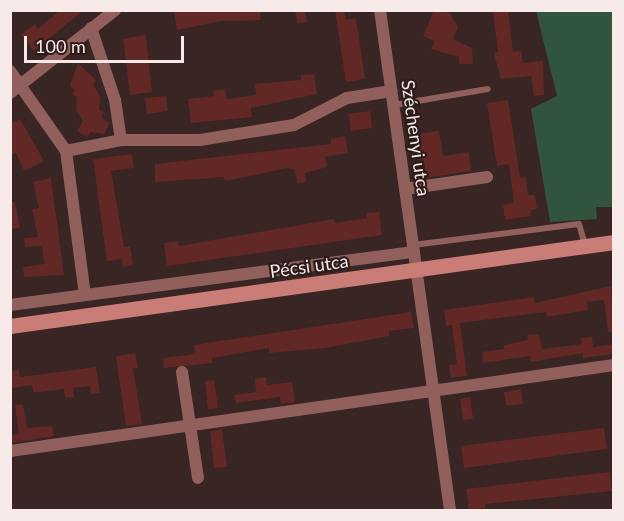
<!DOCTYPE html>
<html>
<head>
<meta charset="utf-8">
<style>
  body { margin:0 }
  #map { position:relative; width:624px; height:521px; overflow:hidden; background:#382524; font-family:Lato,sans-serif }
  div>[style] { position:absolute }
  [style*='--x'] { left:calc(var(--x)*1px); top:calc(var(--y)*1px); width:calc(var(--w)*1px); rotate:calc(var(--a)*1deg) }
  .green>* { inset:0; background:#30543d }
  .building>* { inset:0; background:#612826 }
  .lane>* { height:6px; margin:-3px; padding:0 3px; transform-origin:3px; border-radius:3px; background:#91605c }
  .street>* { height:12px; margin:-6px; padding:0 6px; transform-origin:6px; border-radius:6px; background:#91605c }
  .secondary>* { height:15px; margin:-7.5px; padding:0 7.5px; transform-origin:7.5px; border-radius:7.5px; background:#ca7c77 }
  span { translate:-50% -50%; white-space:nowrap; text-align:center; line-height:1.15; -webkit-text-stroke:4.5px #2d1c1a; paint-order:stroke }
  .street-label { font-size:18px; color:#f7eae9 }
  .frame { position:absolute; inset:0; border:12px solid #f7eae9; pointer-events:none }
  .scale { position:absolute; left:24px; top:36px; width:160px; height:27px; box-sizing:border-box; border:3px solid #f7eae9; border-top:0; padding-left:8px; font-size:18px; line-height:21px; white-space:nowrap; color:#f7eae9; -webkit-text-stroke:4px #2d1c1a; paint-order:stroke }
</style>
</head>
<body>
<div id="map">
  <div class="green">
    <div style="clip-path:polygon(536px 11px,613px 11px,613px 207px,596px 207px,597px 219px,550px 222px,531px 109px,557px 96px)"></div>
  </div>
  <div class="building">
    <div style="clip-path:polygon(60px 10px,84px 10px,34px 51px,21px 35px,35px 24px,38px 29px)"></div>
    <div style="clip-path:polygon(187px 10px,260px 10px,261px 20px,222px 21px,177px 30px,174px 12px)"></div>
    <div style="clip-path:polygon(295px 10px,305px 10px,307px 22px,297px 23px)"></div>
    <div style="clip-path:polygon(335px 10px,344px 10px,346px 20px,356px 18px,365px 79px,346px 82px)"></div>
    <div style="clip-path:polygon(434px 10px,448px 10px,452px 17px,458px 27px,453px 39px,472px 48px,473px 64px,459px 64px,459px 57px,431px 49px,435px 41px,423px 36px)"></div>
    <div style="clip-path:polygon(493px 10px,508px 10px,513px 52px,521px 51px,523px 63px,543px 61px,544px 95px,534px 96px,531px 76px,501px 79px,494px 53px,498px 52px)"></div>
    <div style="clip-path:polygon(146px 35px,152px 92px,130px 95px,123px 39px)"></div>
    <div style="clip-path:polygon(78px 63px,96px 80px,93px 85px,100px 96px,99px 109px,104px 112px,101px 117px,110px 123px,104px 134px,90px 132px,87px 137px,77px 131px,83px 121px,76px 110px,77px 97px,72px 94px,75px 90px,70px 86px)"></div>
    <div style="clip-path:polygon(314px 74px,317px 94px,251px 108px,252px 117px,191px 123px,188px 99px,214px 96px,213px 91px,225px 89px,227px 99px,256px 95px,255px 84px,301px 80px,301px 75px)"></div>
    <div style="clip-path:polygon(166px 96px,168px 111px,147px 114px,145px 98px)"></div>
    <div style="clip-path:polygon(508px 100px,520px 178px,526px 177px,528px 195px,535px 195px,537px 209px,530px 210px,531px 216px,505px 220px,503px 205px,514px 203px,509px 164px,497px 166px,487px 103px)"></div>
    <div style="clip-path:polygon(370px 111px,372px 128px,351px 131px,349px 114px)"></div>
    <div style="clip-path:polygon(20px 119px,44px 161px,24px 171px,16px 153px,10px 156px,10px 124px)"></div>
    <div style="clip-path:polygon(439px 131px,443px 156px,469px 152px,471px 171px,425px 178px,418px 134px)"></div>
    <div style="clip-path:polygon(345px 136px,348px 153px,325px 157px,327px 167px,305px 173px,306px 182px,297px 183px,295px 170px,288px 168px,225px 181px,224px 177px,155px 182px,155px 164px,331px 144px,331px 139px)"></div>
    <div style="clip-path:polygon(132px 154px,134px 168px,111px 171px,124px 247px,130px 246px,132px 257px,133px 265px,123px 267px,122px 259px,107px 261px,93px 159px)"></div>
    <div style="clip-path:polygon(51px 178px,64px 275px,24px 277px,23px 267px,44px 264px,42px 246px,25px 247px,24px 238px,38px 237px,32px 209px,39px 208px,33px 182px)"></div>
    <div style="clip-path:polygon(10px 202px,15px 202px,20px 228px,10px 229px)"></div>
    <div style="clip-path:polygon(379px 212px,382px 235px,167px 266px,164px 243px,178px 241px,179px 246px,334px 219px,335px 223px,367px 218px,366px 213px)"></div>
    <div style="clip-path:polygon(611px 286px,614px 331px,608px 332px,604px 300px,587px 302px,588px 310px,547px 317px,546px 312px,460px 323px,467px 376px,451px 378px,449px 365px,457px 364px,452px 325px,446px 326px,444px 310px,534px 297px,535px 303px)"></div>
    <div style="clip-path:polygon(411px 312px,414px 328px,389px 331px,389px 336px,325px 348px,269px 353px,269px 348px,212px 358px,212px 363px,164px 368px,163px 358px,195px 354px,194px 345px)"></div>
    <div style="clip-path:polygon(539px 334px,542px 349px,582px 344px,581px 338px,592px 337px,593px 347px,614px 344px,614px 354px,583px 358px,583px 353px,531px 362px,530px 356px,483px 363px,482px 352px,504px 349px,504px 345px,528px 340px,527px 335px)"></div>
    <div style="clip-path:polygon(135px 353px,138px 368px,133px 368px,142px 424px,126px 426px,116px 356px)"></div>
    <div style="clip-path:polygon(96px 367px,100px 393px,91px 394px,90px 386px,73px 388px,74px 397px,65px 398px,64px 389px,40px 392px,33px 392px,32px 385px,10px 388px,10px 371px,19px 370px,20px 377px)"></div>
    <div style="clip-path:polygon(266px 377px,267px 385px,292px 382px,295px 402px,281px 404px,280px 397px,236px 403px,234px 395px,256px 392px,255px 379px)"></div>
    <div style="clip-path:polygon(214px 380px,218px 408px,208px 409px,205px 381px)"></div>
    <div style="clip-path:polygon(521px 389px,523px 404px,506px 406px,504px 392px)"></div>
    <div style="clip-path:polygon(470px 397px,473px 419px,463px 420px,460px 399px)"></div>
    <div style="clip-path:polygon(23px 404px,27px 428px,52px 426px,54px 436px,10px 443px,10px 435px,19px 434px,15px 405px)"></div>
    <div style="clip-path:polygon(604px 428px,607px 449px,464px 468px,461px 446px)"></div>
    <div style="clip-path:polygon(222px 430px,227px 467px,214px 468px,210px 431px)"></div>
    <div style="clip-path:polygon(610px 472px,612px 491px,485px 504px,485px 508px,469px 510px,466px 489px)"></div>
  </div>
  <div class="lane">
    <div style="--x:394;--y:105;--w:95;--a:-9.7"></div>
    <div style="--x:413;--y:245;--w:167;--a:-7.2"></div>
    <div style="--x:579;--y:224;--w:22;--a:74"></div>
  </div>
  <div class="street">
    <div style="--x:380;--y:10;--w:505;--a:82.03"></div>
    <div style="--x:91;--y:28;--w:76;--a:71.6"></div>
    <div style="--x:115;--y:100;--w:40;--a:81.5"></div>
    <div style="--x:10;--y:71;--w:98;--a:55"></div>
    <div style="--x:66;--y:151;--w:145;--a:82.5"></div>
    <div style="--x:10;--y:93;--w:134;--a:-38.3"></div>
    <div style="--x:66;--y:151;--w:56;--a:-11.3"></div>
    <div style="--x:121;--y:140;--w:79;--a:0"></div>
    <div style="--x:200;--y:140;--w:95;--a:-9.1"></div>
    <div style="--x:294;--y:125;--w:59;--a:-27"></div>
    <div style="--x:347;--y:98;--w:45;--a:-9"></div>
    <div style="--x:405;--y:189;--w:83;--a:-8.3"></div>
    <div style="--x:10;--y:305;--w:407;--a:-7.5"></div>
    <div style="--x:182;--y:372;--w:107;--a:81.4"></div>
    <div style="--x:10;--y:451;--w:610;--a:-8.1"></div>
  </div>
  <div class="secondary">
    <div style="--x:10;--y:326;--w:610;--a:-7.92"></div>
  </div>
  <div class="street-label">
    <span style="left:416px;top:138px;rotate:82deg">Széchenyi utca</span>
    <span style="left:309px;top:266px;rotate:-8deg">Pécsi utca</span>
  </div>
  <div class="frame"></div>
  <div class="scale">100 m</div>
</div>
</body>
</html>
